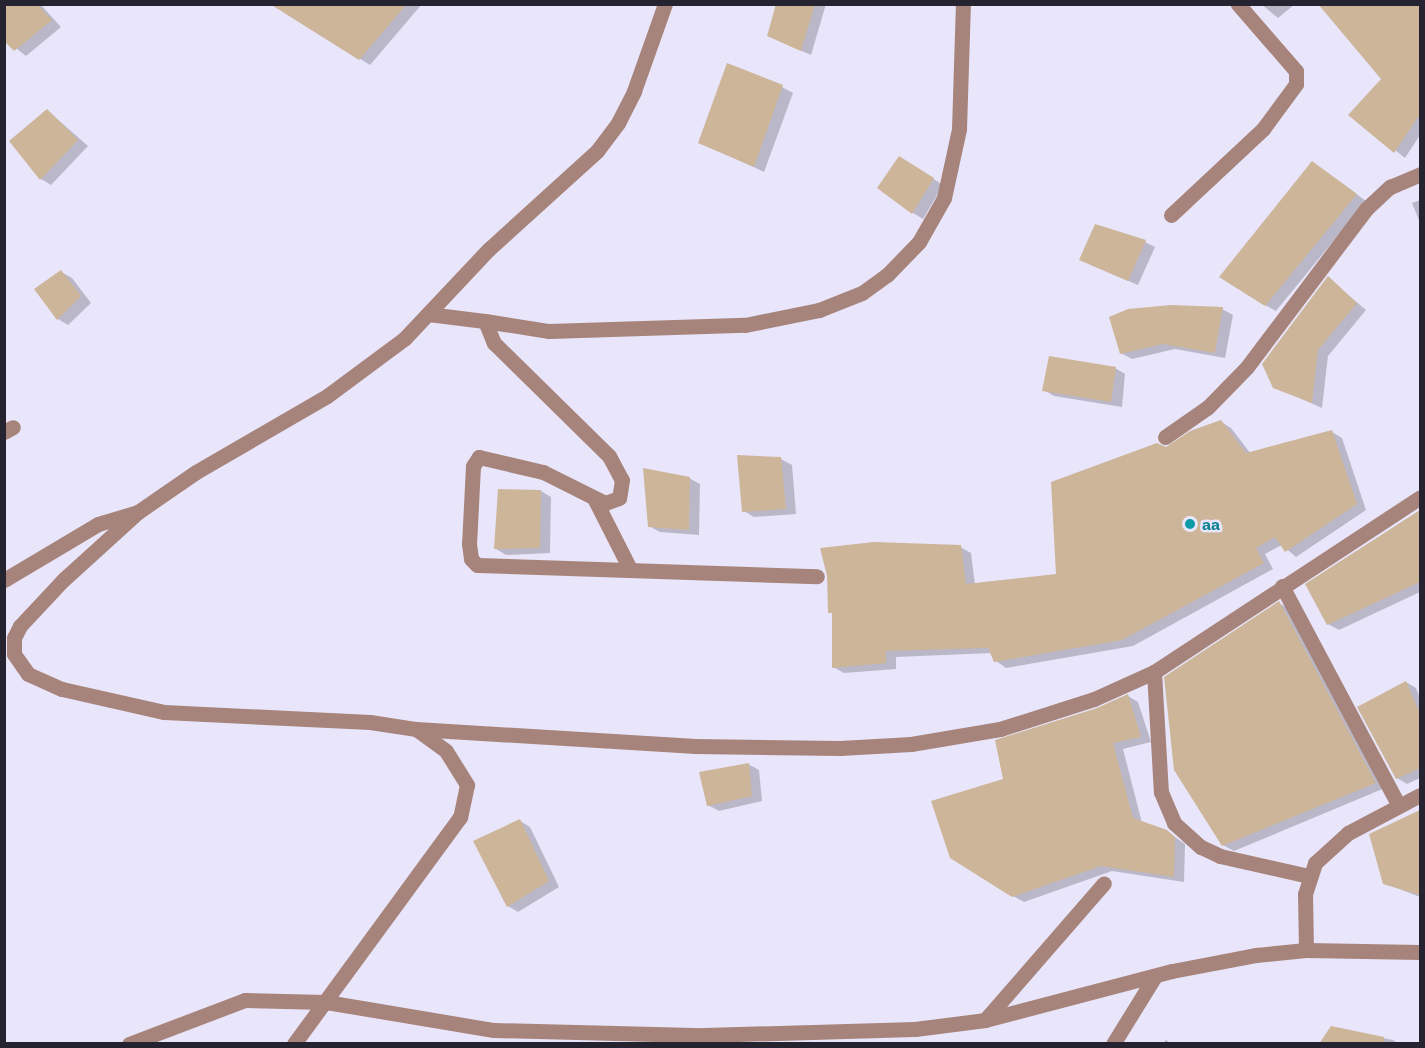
<!DOCTYPE html>
<html>
<head>
<meta charset="utf-8">
<style>
  body { margin:0 }
  #map { position:relative; width:1425px; height:1048px; overflow:hidden; background:#e9e6fb; font-family:"Zilla Slab",serif }
  div>[style] { position:absolute }
  [style*='--x'] { left:calc(var(--x)*1px); top:calc(var(--y)*1px); width:calc(var(--w)*1px); rotate:calc(var(--a)*1deg) }
  .shadow>* { inset:0; background:#0003 }
  .building>* { inset:0; background:#ccb598 }
  .minor>* { height:15px; margin:-7.5px; padding:0 7.5px; transform-origin:7.5px; border-radius:7.5px; background:#a7847b }
  .dots>* { width:16px; height:16px; translate:-50% -50%; box-sizing:border-box; border:3px solid #e9e6fb; border-radius:50% }
  span { translate:-50% -50%; white-space:nowrap; text-align:center; line-height:1.15; -webkit-text-stroke:5px #e9e6fb; paint-order:stroke }
  .culture-label { font-size:18px; color:#0d838f; font-weight:700 }
  .left { translate:0 -50%; text-align:left }
  .frame { position:absolute; inset:0; border:6px solid #24232f; pointer-events:none }
</style>
</head>
<body>
<div id="map">
  <div class="shadow">
    <div style="clip-path:polygon(4px 4px,40px 4px,61px 27px,26px 56px,4px 39px)"></div>
    <div style="clip-path:polygon(273px 4px,422px 4px,370px 65px)"></div>
    <div style="clip-path:polygon(777px 4px,826px 4px,811px 55px,779px 41px)"></div>
    <div style="clip-path:polygon(1261px 4px,1295px 4px,1278px 18px)"></div>
    <div style="clip-path:polygon(1320px 4px,1420px 4px,1420px 135px,1405px 158px,1350px 114px,1383px 79px)"></div>
    <div style="clip-path:polygon(782px 87px,793px 93px,764px 172px,700px 142px)"></div>
    <div style="clip-path:polygon(47px 110px,88px 146px,51px 185px,41px 179px)"></div>
    <div style="clip-path:polygon(909px 163px,943px 185px,923px 219px,913px 213px)"></div>
    <div style="clip-path:polygon(1322px 169px,1366px 201px,1276px 311px,1265px 305px)"></div>
    <div style="clip-path:polygon(1420px 200px,1420px 223px,1412px 203px)"></div>
    <div style="clip-path:polygon(1145px 242px,1155px 247px,1138px 285px,1091px 265px)"></div>
    <div style="clip-path:polygon(61px 272px,72px 278px,91px 303px,68px 325px,58px 319px)"></div>
    <div style="clip-path:polygon(1328px 278px,1366px 310px,1328px 356px,1322px 408px,1275px 387px)"></div>
    <div style="clip-path:polygon(1222px 309px,1233px 315px,1225px 358px,1175px 349px,1132px 359px,1121px 353px)"></div>
    <div style="clip-path:polygon(1115px 368px,1125px 374px,1122px 407px,1054px 396px,1044px 390px)"></div>
    <div style="clip-path:polygon(1221px 422px,1231px 428px,1251px 454px,1332px 432px,1342px 438px,1366px 510px,1296px 557px,1282px 545px,1265px 554px,1273px 569px,1133px 646px,1006px 668px,996px 661px,992px 653px,896px 657px,896px 669px,844px 673px,833px 667px,833px 614px,830px 612px,960px 547px,971px 553px,975px 585px,1057px 575px,1167px 448px)"></div>
    <div style="clip-path:polygon(781px 459px,792px 465px,796px 514px,754px 517px,744px 511px)"></div>
    <div style="clip-path:polygon(689px 478px,700px 484px,699px 535px,660px 532px,649px 526px)"></div>
    <div style="clip-path:polygon(541px 491px,551px 497px,550px 553px,506px 555px,496px 549px)"></div>
    <div style="clip-path:polygon(1420px 514px,1420px 592px,1339px 630px,1328px 624px,1307px 585px)"></div>
    <div style="clip-path:polygon(1279px 603px,1289px 609px,1385px 788px,1234px 851px,1223px 845px)"></div>
    <div style="clip-path:polygon(1406px 682px,1416px 688px,1420px 698px,1420px 778px,1407px 784px,1397px 778px)"></div>
    <div style="clip-path:polygon(1128px 696px,1138px 702px,1151px 742px,1123px 749px,1142px 823px,1166px 831px,1185px 844px,1184px 882px,1112px 871px,1024px 902px,1013px 896px,1005px 780px)"></div>
    <div style="clip-path:polygon(748px 764px,759px 770px,762px 801px,719px 811px,708px 805px)"></div>
    <div style="clip-path:polygon(1420px 812px,1420px 897px,1384px 883px,1371px 835px)"></div>
    <div style="clip-path:polygon(520px 821px,530px 827px,559px 887px,518px 912px,508px 906px)"></div>
    <div style="clip-path:polygon(1331px 1028px,1393px 1040px,1399px 1044px,1321px 1044px)"></div>
    <div style="clip-path:polygon(1166px 1040px,1172px 1044px,1162px 1044px)"></div>
  </div>
  <div class="building">
    <div style="clip-path:polygon(4px 4px,37px 4px,52px 20px,14px 51px,4px 41px)"></div>
    <div style="clip-path:polygon(270px 4px,407px 4px,359px 60px)"></div>
    <div style="clip-path:polygon(776px 4px,815px 4px,801px 51px,767px 36px)"></div>
    <div style="clip-path:polygon(1318px 4px,1420px 4px,1420px 114px,1394px 153px,1348px 115px,1381px 79px)"></div>
    <div style="clip-path:polygon(727px 63px,783px 85px,754px 167px,698px 143px)"></div>
    <div style="clip-path:polygon(47px 109px,78px 140px,40px 180px,9px 141px)"></div>
    <div style="clip-path:polygon(899px 156px,934px 178px,912px 214px,877px 188px)"></div>
    <div style="clip-path:polygon(1312px 161px,1357px 194px,1265px 306px,1219px 277px)"></div>
    <div style="clip-path:polygon(1095px 224px,1146px 240px,1128px 281px,1079px 260px)"></div>
    <div style="clip-path:polygon(61px 270px,81px 296px,57px 320px,34px 289px)"></div>
    <div style="clip-path:polygon(1328px 276px,1357px 303px,1318px 350px,1312px 403px,1273px 388px,1262px 364px)"></div>
    <div style="clip-path:polygon(1171px 305px,1223px 307px,1215px 353px,1163px 344px,1120px 354px,1109px 317px,1128px 309px)"></div>
    <div style="clip-path:polygon(1049px 356px,1116px 367px,1111px 402px,1042px 391px)"></div>
    <div style="clip-path:polygon(1221px 420px,1246px 453px,1332px 430px,1357px 504px,1285px 552px,1275px 537px,1256px 548px,1264px 563px,1122px 640px,994px 662px,988px 648px,886px 651px,886px 663px,832px 668px,832px 613px,828px 613px,827px 576px,820px 548px,874px 542px,961px 545px,966px 584px,1056px 574px,1051px 482px,1157px 443px,1166px 447px,1190px 431px)"></div>
    <div style="clip-path:polygon(737px 455px,781px 457px,786px 509px,742px 512px)"></div>
    <div style="clip-path:polygon(643px 468px,690px 477px,689px 530px,648px 527px)"></div>
    <div style="clip-path:polygon(498px 489px,541px 490px,540px 548px,494px 549px)"></div>
    <div style="clip-path:polygon(1420px 510px,1420px 582px,1327px 625px,1305px 584px)"></div>
    <div style="clip-path:polygon(1279px 601px,1376px 783px,1222px 846px,1174px 770px,1164px 677px)"></div>
    <div style="clip-path:polygon(1406px 681px,1420px 714px,1420px 768px,1396px 779px,1357px 707px)"></div>
    <div style="clip-path:polygon(1128px 694px,1141px 737px,1113px 743px,1133px 818px,1167px 830px,1175px 837px,1174px 877px,1101px 866px,1012px 897px,950px 858px,931px 801px,1003px 779px,995px 740px,1097px 708px)"></div>
    <div style="clip-path:polygon(749px 763px,752px 796px,707px 806px,699px 772px)"></div>
    <div style="clip-path:polygon(1420px 810px,1420px 895px,1383px 884px,1369px 834px)"></div>
    <div style="clip-path:polygon(520px 819px,549px 881px,507px 907px,473px 841px)"></div>
    <div style="clip-path:polygon(1331px 1026px,1384px 1037px,1384px 1044px,1319px 1044px)"></div>
  </div>
  <div class="minor">
    <div style="--x:1171;--y:215;--w:126;--a:-43.1"></div>
    <div style="--x:1263;--y:129;--w:56;--a:-53.7"></div>
    <div style="--x:1296;--y:84;--w:13;--a:-90"></div>
    <div style="--x:1296;--y:71;--w:89;--a:-130.9"></div>
    <div style="--x:428;--y:314;--w:57;--a:7"></div>
    <div style="--x:485;--y:321;--w:24;--a:68"></div>
    <div style="--x:494;--y:343;--w:161;--a:44.5"></div>
    <div style="--x:609;--y:456;--w:27;--a:62"></div>
    <div style="--x:622;--y:480;--w:18;--a:99"></div>
    <div style="--x:619;--y:498;--w:15;--a:160"></div>
    <div style="--x:605;--y:503;--w:69;--a:-153.4"></div>
    <div style="--x:543;--y:472;--w:66;--a:-166.8"></div>
    <div style="--x:479;--y:457;--w:11;--a:124"></div>
    <div style="--x:473;--y:466;--w:78;--a:92.9"></div>
    <div style="--x:469;--y:544;--w:15;--a:82"></div>
    <div style="--x:471;--y:559;--w:8;--a:45"></div>
    <div style="--x:477;--y:565;--w:340;--a:1.9"></div>
    <div style="--x:485;--y:321;--w:65;--a:8.9"></div>
    <div style="--x:549;--y:331;--w:196;--a:-1.8"></div>
    <div style="--x:745;--y:325;--w:76;--a:-11.5"></div>
    <div style="--x:819;--y:310;--w:46;--a:-21.6"></div>
    <div style="--x:862;--y:293;--w:31;--a:-36"></div>
    <div style="--x:887;--y:275;--w:46;--a:-45.9"></div>
    <div style="--x:919;--y:242;--w:51;--a:-60.4"></div>
    <div style="--x:944;--y:198;--w:71;--a:-77.7"></div>
    <div style="--x:959;--y:129;--w:125;--a:-88.2"></div>
    <div style="--x:4;--y:432;--w:10;--a:-29"></div>
    <div style="--x:1165;--y:437;--w:52;--a:-34.9"></div>
    <div style="--x:1208;--y:407;--w:56;--a:-45.7"></div>
    <div style="--x:1247;--y:367;--w:198;--a:-53"></div>
    <div style="--x:1366;--y:209;--w:33;--a:-43"></div>
    <div style="--x:1390;--y:187;--w:33;--a:-23"></div>
    <div style="--x:595;--y:500;--w:77;--a:63.1"></div>
    <div style="--x:138;--y:512;--w:101;--a:137.8"></div>
    <div style="--x:63;--y:580;--w:63;--a:133.1"></div>
    <div style="--x:20;--y:626;--w:13;--a:117"></div>
    <div style="--x:14;--y:638;--w:16;--a:90"></div>
    <div style="--x:14;--y:654;--w:24;--a:55"></div>
    <div style="--x:28;--y:674;--w:37;--a:24"></div>
    <div style="--x:62;--y:689;--w:105;--a:12.7"></div>
    <div style="--x:164;--y:712;--w:206;--a:2.8"></div>
    <div style="--x:370;--y:722;--w:47;--a:8.7"></div>
    <div style="--x:416;--y:729;--w:37;--a:36"></div>
    <div style="--x:446;--y:751;--w:40;--a:58"></div>
    <div style="--x:467;--y:785;--w:33;--a:102"></div>
    <div style="--x:460;--y:817;--w:281;--a:126.2"></div>
    <div style="--x:4;--y:580;--w:109;--a:-30.8"></div>
    <div style="--x:98;--y:524;--w:42;--a:-16.7"></div>
    <div style="--x:138;--y:512;--w:70;--a:-34.6"></div>
    <div style="--x:196;--y:472;--w:151;--a:-30.1"></div>
    <div style="--x:327;--y:396;--w:97;--a:-36.6"></div>
    <div style="--x:405;--y:338;--w:122;--a:-46.7"></div>
    <div style="--x:489;--y:249;--w:146;--a:-42.2"></div>
    <div style="--x:597;--y:151;--w:35;--a:-53"></div>
    <div style="--x:618;--y:123;--w:36;--a:-63"></div>
    <div style="--x:634;--y:91;--w:92;--a:-70.4"></div>
    <div style="--x:1282;--y:586;--w:247;--a:62"></div>
    <div style="--x:1154;--y:672;--w:120;--a:86.7"></div>
    <div style="--x:1161;--y:792;--w:34;--a:67"></div>
    <div style="--x:1174;--y:823;--w:36;--a:42"></div>
    <div style="--x:1201;--y:847;--w:21;--a:25"></div>
    <div style="--x:1220;--y:856;--w:91;--a:12.7"></div>
    <div style="--x:416;--y:729;--w:280;--a:3.5"></div>
    <div style="--x:695;--y:746;--w:145;--a:0.8"></div>
    <div style="--x:840;--y:748;--w:71;--a:-3.2"></div>
    <div style="--x:911;--y:744;--w:90;--a:-9.6"></div>
    <div style="--x:1000;--y:729;--w:99;--a:-17.7"></div>
    <div style="--x:1094;--y:699;--w:66;--a:-24.2"></div>
    <div style="--x:1154;--y:672;--w:318;--a:-33.3"></div>
    <div style="--x:1306;--y:950;--w:56;--a:-91"></div>
    <div style="--x:1305;--y:894;--w:33;--a:-72"></div>
    <div style="--x:1315;--y:863;--w:45;--a:-42.3"></div>
    <div style="--x:1348;--y:833;--w:81;--a:-27.8"></div>
    <div style="--x:985;--y:1020;--w:181;--a:-49"></div>
    <div style="--x:129;--y:1044;--w:124;--a:-20.8"></div>
    <div style="--x:245;--y:1000;--w:81;--a:1.4"></div>
    <div style="--x:326;--y:1002;--w:170;--a:9.5"></div>
    <div style="--x:494;--y:1030;--w:210;--a:1.4"></div>
    <div style="--x:704;--y:1035;--w:211;--a:-1.6"></div>
    <div style="--x:915;--y:1029;--w:71;--a:-7.3"></div>
    <div style="--x:985;--y:1020;--w:193;--a:-14.7"></div>
    <div style="--x:1172;--y:971;--w:86;--a:-10.8"></div>
    <div style="--x:1256;--y:955;--w:50;--a:-5.7"></div>
    <div style="--x:1306;--y:950;--w:114;--a:1"></div>
    <div style="--x:1113;--y:1044;--w:80;--a:-58.3"></div>
  </div>
  <div class="dots">
    <div style="left:1190px;top:524px;background:#0f9aa8"></div>
  </div>
  <div class="culture-label">
    <span class="left" style="left:1202px;top:524px">aa</span>
  </div>
  <div class="frame"></div>
</div>
</body>
</html>
